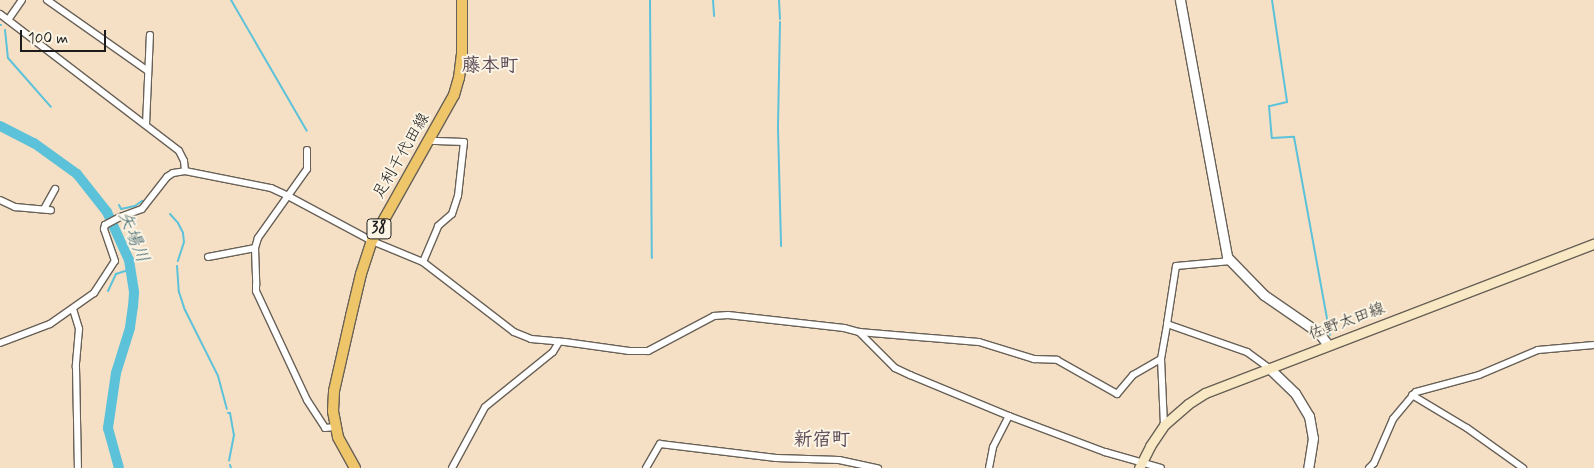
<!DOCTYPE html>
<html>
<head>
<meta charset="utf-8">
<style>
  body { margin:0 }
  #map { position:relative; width:1594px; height:468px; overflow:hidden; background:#f6e0c5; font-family:Mynerve,"Klee One",sans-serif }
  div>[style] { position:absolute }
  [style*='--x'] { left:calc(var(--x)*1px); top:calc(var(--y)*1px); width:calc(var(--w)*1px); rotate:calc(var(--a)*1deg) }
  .stream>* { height:2px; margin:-1px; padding:0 1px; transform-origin:1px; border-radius:1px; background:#5cc2d9 }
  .river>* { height:10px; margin:-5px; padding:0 5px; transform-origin:5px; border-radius:5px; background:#5cc2d9 }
  .roads { filter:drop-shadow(1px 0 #686157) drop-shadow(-1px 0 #686157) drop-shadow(0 1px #686157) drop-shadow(0 -1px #686157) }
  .minor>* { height:6px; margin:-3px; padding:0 3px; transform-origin:3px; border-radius:3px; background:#fff }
  .tertiary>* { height:9px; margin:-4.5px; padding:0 4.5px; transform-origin:4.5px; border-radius:4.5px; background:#fff }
  .secondary>* { height:9px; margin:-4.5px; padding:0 4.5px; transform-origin:4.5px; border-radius:4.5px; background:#f8e8c3 }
  .primary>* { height:10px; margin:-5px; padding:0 5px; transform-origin:5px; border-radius:5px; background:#eec569 }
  span { translate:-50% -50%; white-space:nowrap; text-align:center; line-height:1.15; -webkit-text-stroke:4px #fcf5e5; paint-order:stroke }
  .shield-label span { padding:1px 4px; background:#fcf5e5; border:1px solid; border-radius:4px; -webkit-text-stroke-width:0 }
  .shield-label { font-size:15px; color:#1c1c1c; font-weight:700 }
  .street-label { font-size:16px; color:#1c1c1c }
  .water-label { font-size:18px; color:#365e68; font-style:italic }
  .quarter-label { font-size:19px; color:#5a4856; font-weight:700 }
  .scale { position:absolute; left:20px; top:30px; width:86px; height:22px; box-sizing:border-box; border:2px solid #1c1c1c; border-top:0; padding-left:6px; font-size:15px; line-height:18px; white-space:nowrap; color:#1c1c1c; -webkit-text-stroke:4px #fcf5e5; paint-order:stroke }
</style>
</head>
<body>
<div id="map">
  <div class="stream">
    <div style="--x:231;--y:0;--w:151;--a:59.9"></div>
    <div style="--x:650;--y:0;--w:258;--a:89.6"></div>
    <div style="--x:713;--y:0;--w:16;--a:86"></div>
    <div style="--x:779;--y:0;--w:19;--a:87"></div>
    <div style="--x:1272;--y:0;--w:103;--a:81.6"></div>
    <div style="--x:1287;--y:102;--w:18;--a:167"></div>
    <div style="--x:1269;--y:106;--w:32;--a:85"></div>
    <div style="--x:1272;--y:138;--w:22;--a:-3"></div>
    <div style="--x:1294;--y:137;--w:201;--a:79.7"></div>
    <div style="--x:780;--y:22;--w:107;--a:91.1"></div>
    <div style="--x:778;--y:129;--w:117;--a:88.5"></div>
    <div style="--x:0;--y:25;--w:1;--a:0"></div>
    <div style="--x:5;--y:30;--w:28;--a:84"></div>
    <div style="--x:8;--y:58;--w:65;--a:48.7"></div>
    <div style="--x:119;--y:205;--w:4;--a:63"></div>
    <div style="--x:121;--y:209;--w:14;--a:-12"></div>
    <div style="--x:135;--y:206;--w:9;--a:-36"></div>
    <div style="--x:107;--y:212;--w:4;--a:-27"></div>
    <div style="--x:170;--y:214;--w:12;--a:48"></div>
    <div style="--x:178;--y:223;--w:11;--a:63"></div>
    <div style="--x:183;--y:233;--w:9;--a:84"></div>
    <div style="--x:184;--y:242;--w:20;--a:108"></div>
    <div style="--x:177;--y:266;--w:26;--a:86"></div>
    <div style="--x:179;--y:292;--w:19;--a:72"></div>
    <div style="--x:185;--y:310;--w:74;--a:63.4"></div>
    <div style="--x:218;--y:376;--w:34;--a:75"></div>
    <div style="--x:108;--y:291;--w:19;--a:-65"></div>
    <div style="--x:116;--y:274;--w:16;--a:-18"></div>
    <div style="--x:228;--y:413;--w:2;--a:0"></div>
    <div style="--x:230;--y:413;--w:22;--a:80"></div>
    <div style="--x:234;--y:435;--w:26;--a:101"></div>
    <div style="--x:230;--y:465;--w:3;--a:72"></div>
  </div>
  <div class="river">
    <div style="--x:0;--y:126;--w:38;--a:27"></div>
    <div style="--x:34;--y:143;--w:53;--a:35.8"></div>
    <div style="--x:77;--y:174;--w:48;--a:51.7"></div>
    <div style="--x:107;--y:212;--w:53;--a:65.4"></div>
    <div style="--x:129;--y:260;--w:33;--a:81"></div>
    <div style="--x:134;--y:293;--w:13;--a:94"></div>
    <div style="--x:133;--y:306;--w:22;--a:98"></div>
    <div style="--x:130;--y:328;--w:47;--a:107.3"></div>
    <div style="--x:116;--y:373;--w:56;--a:98.3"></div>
    <div style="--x:108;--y:428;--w:41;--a:74.6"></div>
  </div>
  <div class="roads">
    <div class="minor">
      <div style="--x:47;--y:0;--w:123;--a:35.1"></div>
      <div style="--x:0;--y:14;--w:225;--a:37.4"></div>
      <div style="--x:179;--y:151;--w:11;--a:63"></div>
      <div style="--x:184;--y:161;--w:10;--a:84"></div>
      <div style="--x:8;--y:20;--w:24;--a:-55"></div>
      <div style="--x:146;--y:125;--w:90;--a:-87.5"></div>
      <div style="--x:307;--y:150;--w:19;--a:90"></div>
      <div style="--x:307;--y:169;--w:85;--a:125.4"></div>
      <div style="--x:258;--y:238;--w:10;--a:107"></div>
      <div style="--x:255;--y:248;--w:37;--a:88"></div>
      <div style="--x:256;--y:285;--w:6;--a:90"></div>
      <div style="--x:256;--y:291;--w:120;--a:64.9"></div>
      <div style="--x:307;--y:400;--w:33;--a:57"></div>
      <div style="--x:325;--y:428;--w:10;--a:-6"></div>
      <div style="--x:0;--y:200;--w:17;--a:25"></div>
      <div style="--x:15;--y:207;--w:36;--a:5"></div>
      <div style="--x:44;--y:209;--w:23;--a:-61"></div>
      <div style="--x:208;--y:257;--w:48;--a:-10.8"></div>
      <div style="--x:1231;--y:261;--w:55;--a:174.8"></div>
      <div style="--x:1176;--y:266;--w:59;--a:98.8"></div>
      <div style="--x:1167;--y:324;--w:85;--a:19.3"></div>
      <div style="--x:1247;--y:352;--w:27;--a:36"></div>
      <div style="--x:423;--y:262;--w:39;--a:-67"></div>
      <div style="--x:438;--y:226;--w:18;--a:-41"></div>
      <div style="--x:452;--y:214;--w:19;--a:-72"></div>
      <div style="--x:458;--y:196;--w:54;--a:-83.7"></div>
      <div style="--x:464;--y:142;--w:35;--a:-178"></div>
      <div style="--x:73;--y:309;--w:21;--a:73"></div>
      <div style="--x:79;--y:329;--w:38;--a:95"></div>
      <div style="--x:76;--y:367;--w:101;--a:88.9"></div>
      <div style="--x:859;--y:332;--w:51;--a:45"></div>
      <div style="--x:895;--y:368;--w:17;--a:25"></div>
      <div style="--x:910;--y:375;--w:107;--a:22.5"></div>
      <div style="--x:1009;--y:416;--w:103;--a:20.6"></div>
      <div style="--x:1105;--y:452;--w:58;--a:15.9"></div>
      <div style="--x:0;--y:343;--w:53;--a:-20.8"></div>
      <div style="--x:50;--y:324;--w:54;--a:-35.2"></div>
      <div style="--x:94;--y:293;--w:38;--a:-57"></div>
      <div style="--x:115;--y:261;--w:34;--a:-109"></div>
      <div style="--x:104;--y:229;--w:4;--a:-76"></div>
      <div style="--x:105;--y:225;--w:17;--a:-28"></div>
      <div style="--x:120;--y:217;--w:23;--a:-20"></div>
      <div style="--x:142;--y:209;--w:41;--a:-52"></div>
      <div style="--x:167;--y:177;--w:7;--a:-34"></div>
      <div style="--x:173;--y:173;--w:12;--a:-9"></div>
      <div style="--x:185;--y:171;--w:88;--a:11.2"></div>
      <div style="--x:271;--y:188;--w:19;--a:25"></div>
      <div style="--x:288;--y:196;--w:95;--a:28.2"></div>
      <div style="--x:372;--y:241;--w:55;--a:22.4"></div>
      <div style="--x:423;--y:262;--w:115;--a:37.6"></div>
      <div style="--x:514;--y:332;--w:18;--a:22"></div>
      <div style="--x:531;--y:339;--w:34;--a:5"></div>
      <div style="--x:565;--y:342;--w:65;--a:8"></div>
      <div style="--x:629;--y:351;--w:19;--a:0"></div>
      <div style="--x:648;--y:351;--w:75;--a:-27.9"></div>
      <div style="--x:714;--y:316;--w:14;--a:-4"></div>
      <div style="--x:728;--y:315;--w:117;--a:6.4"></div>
      <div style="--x:844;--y:328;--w:16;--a:15"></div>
      <div style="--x:859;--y:332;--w:120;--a:4.8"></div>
      <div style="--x:979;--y:342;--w:58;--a:17.2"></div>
      <div style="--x:1034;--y:359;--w:23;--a:2"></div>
      <div style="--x:1057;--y:360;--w:69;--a:29.5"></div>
      <div style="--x:1117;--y:394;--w:25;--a:-50"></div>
      <div style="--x:1133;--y:375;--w:32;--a:-30"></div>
      <div style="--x:1412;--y:395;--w:64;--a:31"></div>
      <div style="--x:1467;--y:428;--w:69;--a:35.5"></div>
      <div style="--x:1164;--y:425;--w:66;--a:-92.6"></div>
      <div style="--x:1161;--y:359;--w:36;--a:-80"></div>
      <div style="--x:452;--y:468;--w:69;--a:-61.6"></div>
      <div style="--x:485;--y:407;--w:87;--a:-39"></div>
      <div style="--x:553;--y:352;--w:12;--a:-59"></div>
      <div style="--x:646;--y:468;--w:28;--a:-60"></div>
      <div style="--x:660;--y:444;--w:117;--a:6.9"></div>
      <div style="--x:776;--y:458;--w:63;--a:1.8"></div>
      <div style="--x:839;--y:460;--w:40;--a:12"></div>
      <div style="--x:989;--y:468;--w:21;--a:-79"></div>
      <div style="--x:993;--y:447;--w:35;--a:-63"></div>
      <div style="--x:1369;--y:468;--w:7;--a:-45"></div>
      <div style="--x:1374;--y:463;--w:48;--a:-66.6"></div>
      <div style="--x:1393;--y:419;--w:35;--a:-50"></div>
      <div style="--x:1416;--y:392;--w:65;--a:-15.1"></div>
      <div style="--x:1479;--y:375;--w:64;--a:-23"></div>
      <div style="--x:1538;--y:350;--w:56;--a:-5.1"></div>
    </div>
    <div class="tertiary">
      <div style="--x:1180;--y:0;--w:261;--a:79.6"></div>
      <div style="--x:1227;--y:257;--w:53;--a:45.8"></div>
      <div style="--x:1264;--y:295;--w:67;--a:34.6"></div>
      <div style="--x:1319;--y:333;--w:15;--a:53"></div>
      <div style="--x:1269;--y:368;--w:36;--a:44"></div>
      <div style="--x:1295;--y:393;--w:27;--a:59"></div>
      <div style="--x:1309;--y:416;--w:22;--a:80"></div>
      <div style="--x:1313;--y:438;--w:30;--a:99"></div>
    </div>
    <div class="secondary">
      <div style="--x:1139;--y:468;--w:25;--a:-63"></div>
      <div style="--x:1150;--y:446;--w:25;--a:-56"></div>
      <div style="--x:1164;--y:425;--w:32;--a:-41"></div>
      <div style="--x:1188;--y:404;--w:20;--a:-33"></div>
      <div style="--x:1205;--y:393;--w:417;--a:-21"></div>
    </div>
    <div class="primary">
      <div style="--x:355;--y:468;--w:35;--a:-119"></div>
      <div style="--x:338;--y:437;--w:26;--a:-101"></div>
      <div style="--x:333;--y:411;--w:20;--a:-87"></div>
      <div style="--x:334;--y:391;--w:77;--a:-77.2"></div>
      <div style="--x:351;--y:316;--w:43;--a:-76.6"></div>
      <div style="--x:361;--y:274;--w:35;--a:-72"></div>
      <div style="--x:372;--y:241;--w:167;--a:-60.7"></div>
      <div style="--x:454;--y:95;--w:18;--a:-74"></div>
      <div style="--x:459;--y:78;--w:23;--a:-83"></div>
      <div style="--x:462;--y:55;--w:55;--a:-90"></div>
    </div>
  </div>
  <div class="shield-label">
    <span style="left:379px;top:229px">38</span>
  </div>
  <div class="street-label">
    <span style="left:402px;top:156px;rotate:-60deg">足利千代田線</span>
    <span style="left:1347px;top:322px;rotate:-20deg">佐野太田線</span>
  </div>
  <div class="water-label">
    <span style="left:133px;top:237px;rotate:68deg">矢場川</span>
  </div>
  <div class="quarter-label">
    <span style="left:490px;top:66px">藤本町</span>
    <span style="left:822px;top:440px">新宿町</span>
  </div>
  <div class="scale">100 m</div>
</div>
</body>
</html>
